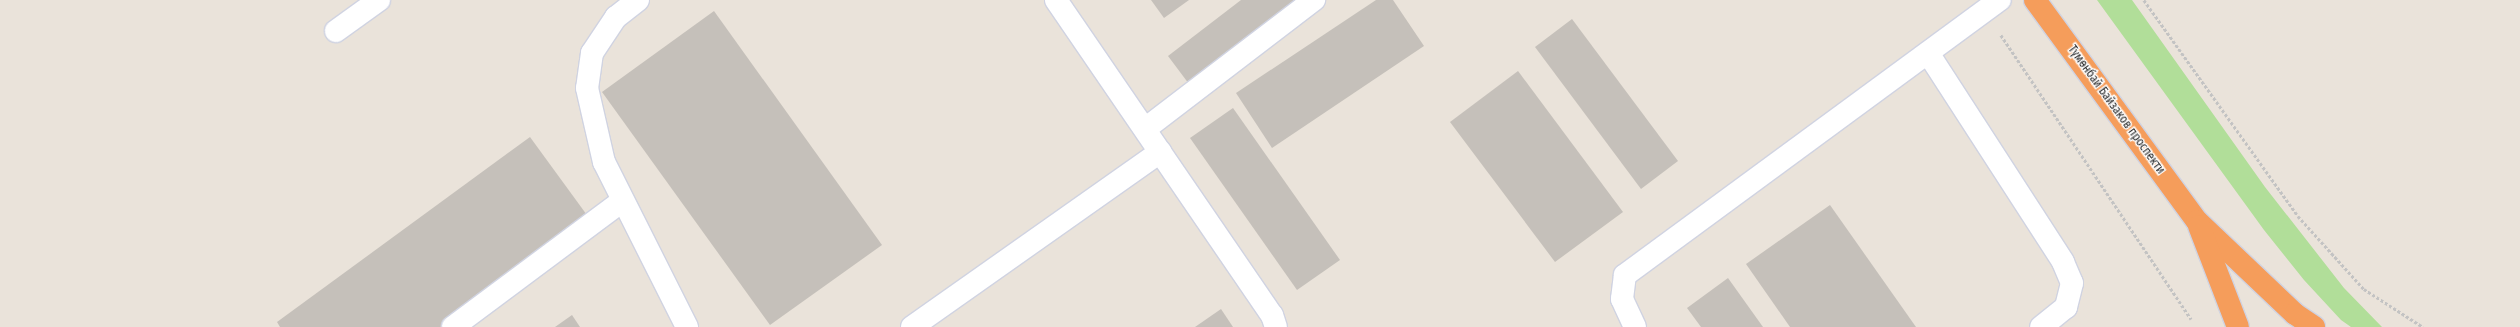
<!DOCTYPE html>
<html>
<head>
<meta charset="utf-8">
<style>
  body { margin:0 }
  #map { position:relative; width:2520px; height:327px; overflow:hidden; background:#eae3da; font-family:"Fira Sans Condensed",sans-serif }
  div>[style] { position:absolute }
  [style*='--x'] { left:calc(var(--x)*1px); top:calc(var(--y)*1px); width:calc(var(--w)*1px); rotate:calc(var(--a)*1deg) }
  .green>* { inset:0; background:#b1de99 }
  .building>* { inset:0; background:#c5c0ba }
  .path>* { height:2.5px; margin-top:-1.25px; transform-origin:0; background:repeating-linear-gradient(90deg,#c3c3c3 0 3px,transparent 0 5px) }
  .roads { filter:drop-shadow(1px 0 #d0d3e1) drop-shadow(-1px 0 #d0d3e1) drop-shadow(0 1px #d0d3e1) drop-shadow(0 -1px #d0d3e1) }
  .minor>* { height:22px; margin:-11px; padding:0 11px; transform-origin:11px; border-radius:11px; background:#fff }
  .highway>* { height:22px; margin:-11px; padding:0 11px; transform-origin:11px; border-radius:11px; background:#f59d5b }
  span { translate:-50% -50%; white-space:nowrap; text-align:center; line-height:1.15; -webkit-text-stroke:3px #fff; paint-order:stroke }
  .street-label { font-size:12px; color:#282828 }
</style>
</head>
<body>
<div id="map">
  <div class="green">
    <div style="clip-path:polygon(2097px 0,2132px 0,2265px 187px,2344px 288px,2382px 327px,2351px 327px,2341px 320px,2304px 280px,2264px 230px)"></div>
  </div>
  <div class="building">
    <div style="clip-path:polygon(1151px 0,1189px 0,1164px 18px)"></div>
    <div style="clip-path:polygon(1241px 0,1298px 0,1189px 84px,1168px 56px)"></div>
    <div style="clip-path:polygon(1376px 0,1393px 0,1424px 46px,1272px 148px,1236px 93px)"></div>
    <div style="clip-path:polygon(714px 11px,882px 245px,770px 325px,602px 92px)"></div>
    <div style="clip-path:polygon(1572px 19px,1678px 161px,1641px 189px,1535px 47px)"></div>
    <div style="clip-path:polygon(1518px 71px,1623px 212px,1555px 262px,1450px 122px)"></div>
    <div style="clip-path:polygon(1233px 108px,1340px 260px,1297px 290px,1190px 138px)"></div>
    <div style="clip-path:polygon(530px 137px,592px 222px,449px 327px,280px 327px,277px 322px)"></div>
    <div style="clip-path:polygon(1830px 205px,1916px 327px,1790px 327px,1746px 264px)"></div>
    <div style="clip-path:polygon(1728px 278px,1763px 327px,1701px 327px,1687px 308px)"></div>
    <div style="clip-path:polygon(1221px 309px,1233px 327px,1195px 327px)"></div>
    <div style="clip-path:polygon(572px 315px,580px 327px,555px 327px)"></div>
  </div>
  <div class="path">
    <div style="--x:2144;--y:0;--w:265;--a:54.5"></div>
    <div style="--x:2298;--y:216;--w:98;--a:47.9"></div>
    <div style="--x:2364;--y:289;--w:70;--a:32.8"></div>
    <div style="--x:2001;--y:35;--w:342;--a:56.2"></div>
  </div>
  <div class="roads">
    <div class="minor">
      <div style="--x:638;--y:0;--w:28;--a:142"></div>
      <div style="--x:616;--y:17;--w:43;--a:123.7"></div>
      <div style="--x:592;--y:53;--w:35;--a:98"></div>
      <div style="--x:587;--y:88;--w:76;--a:77.1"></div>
      <div style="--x:604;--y:162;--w:185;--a:63.3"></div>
      <div style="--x:1056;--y:0;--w:382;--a:55.6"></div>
      <div style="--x:1272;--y:315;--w:13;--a:72"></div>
      <div style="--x:336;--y:31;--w:53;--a:-35.8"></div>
      <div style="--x:1928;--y:53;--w:249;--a:57.1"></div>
      <div style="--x:2063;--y:262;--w:23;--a:67"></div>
      <div style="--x:2072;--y:283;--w:25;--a:104"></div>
      <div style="--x:2066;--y:307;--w:32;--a:141"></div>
      <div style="--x:1145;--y:129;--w:213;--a:-37.4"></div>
      <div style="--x:453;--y:327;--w:211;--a:-36.7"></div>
      <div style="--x:912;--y:327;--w:304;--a:-35.2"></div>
      <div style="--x:1635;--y:327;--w:31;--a:-115"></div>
      <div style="--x:1622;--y:299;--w:24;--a:-83"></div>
      <div style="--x:1625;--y:275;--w:465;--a:-36.3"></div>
    </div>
    <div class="highway">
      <div style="--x:2035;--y:0;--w:274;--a:53.8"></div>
      <div style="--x:2197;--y:221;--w:135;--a:43.5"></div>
      <div style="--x:2295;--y:314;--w:23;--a:34"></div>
      <div style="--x:2199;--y:226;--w:108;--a:68.9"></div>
    </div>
  </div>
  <div class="street-label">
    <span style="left:2116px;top:110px;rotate:54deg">Түмөнбай Байзаков проспекти</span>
  </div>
</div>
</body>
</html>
